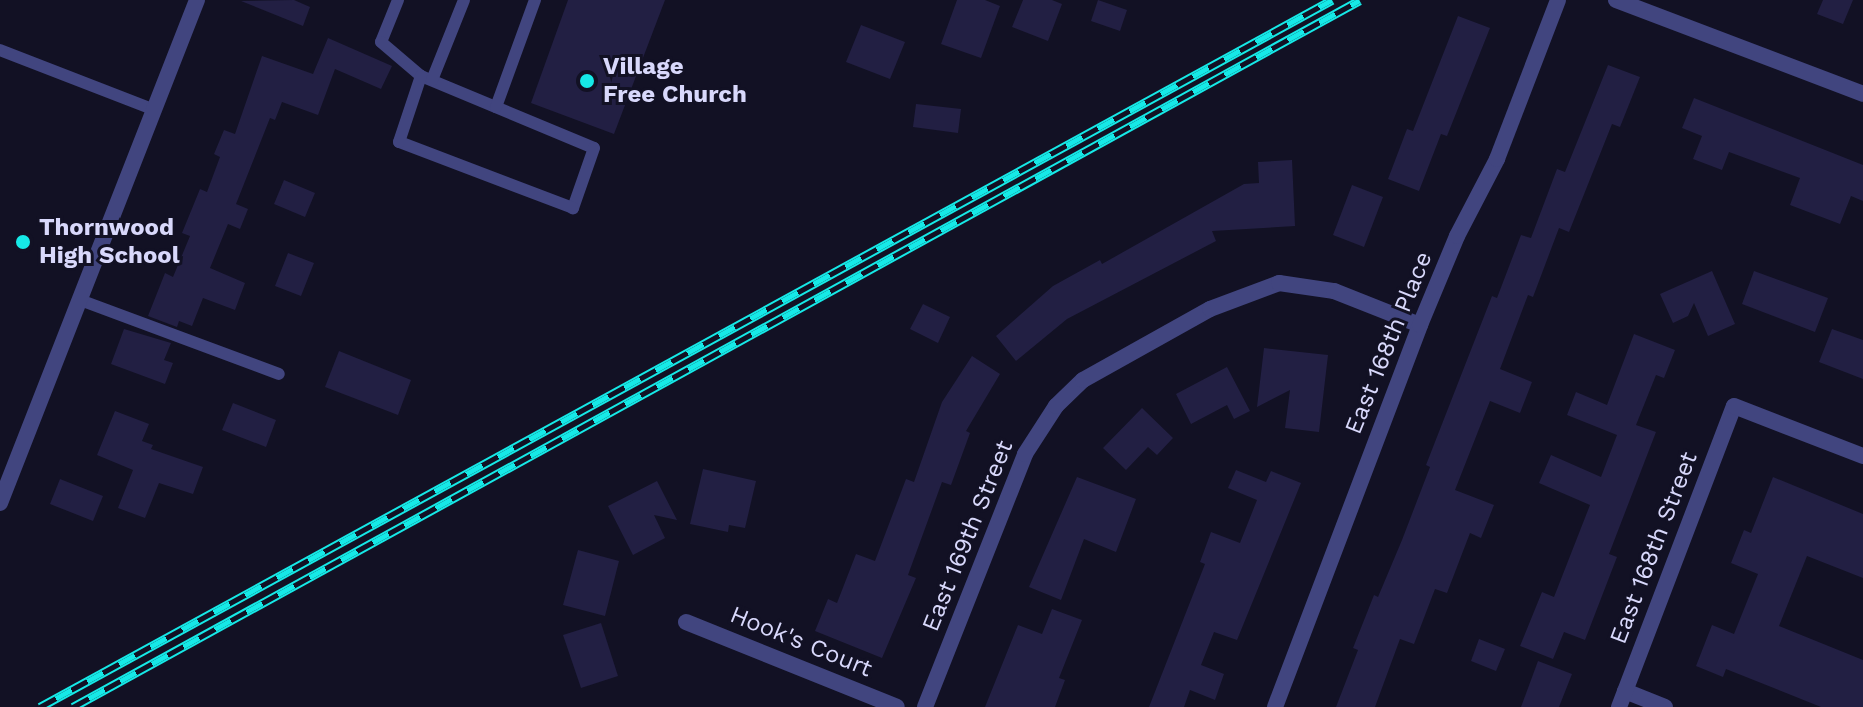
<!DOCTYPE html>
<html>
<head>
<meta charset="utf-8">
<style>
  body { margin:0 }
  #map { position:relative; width:1863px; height:707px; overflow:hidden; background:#121124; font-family:"Work Sans",sans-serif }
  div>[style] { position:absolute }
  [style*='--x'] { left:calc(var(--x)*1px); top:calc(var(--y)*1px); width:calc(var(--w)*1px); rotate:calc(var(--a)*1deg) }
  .building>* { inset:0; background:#221f43 }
  .service>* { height:12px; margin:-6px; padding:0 6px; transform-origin:6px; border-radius:6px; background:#41457f }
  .minor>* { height:16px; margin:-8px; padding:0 8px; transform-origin:8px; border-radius:8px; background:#41457f }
  .tertiary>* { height:16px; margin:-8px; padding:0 8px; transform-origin:8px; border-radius:8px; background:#41457f }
  .rail>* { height:9px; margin-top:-4.5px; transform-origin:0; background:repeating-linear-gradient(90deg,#121124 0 18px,#16e9e7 0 36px); box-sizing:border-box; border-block:2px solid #16e9e7 }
  .dots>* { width:22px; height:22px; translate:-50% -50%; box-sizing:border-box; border:4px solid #121124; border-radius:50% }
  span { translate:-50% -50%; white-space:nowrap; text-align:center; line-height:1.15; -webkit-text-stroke:6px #121124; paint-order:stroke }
  .poi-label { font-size:24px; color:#d8d8fb; font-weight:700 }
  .left { translate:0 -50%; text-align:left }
  .street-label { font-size:24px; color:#d8d8fb }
</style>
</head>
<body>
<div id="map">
  <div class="building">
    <div style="clip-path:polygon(294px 0,310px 7px,303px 26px,241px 1px)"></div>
    <div style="clip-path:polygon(568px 0,665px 0,614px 134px,531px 103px)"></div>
    <div style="clip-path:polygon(957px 0,985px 0,1000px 6px,981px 58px,941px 44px)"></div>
    <div style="clip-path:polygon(1023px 0,1052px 0,1062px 4px,1048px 41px,1012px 27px)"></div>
    <div style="clip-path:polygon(1098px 0,1127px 10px,1120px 31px,1091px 21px)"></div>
    <div style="clip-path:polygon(1823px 0,1853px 0,1843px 24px,1817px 14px)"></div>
    <div style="clip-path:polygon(1458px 16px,1490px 28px,1447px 136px,1441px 134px,1419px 191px,1388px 179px,1407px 129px,1413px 131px)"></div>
    <div style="clip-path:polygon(861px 25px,905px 42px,890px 79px,846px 62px)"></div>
    <div style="clip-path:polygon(328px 38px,392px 66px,381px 89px,335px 69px,318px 115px,282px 102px,275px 120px,270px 118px,236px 204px,248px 209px,240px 229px,228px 224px,210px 268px,245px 283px,235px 310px,203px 298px,192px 326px,179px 321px,177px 327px,148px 316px,165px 273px,173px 277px,190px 236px,182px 233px,200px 189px,207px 192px,220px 157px,214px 154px,224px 130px,235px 134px,262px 56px,313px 74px)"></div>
    <div style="clip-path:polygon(1608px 65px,1640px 77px,1620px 127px,1612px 124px,1569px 232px,1559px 228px,1533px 297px,1528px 295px,1500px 369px,1532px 382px,1520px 413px,1490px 401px,1455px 490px,1494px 505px,1481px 538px,1470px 533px,1447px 593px,1435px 589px,1414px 644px,1400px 639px,1375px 707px,1336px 707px,1358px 650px,1353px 648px,1374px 595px,1378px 597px,1402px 540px,1430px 467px,1426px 465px,1492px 296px,1497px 298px,1521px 235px,1531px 238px,1557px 169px,1565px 172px)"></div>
    <div style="clip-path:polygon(1694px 98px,1863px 165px,1863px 201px,1851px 196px,1840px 224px,1790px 205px,1800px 178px,1729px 152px,1722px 170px,1693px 159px,1702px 136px,1682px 128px)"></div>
    <div style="clip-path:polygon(916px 104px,961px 109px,958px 133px,913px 127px)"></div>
    <div style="clip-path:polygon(1292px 160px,1295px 226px,1212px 231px,1216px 241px,1067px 319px,1016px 361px,996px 336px,1053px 286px,1100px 260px,1102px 264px,1244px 184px,1259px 183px,1258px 162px)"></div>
    <div style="clip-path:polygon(284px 180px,315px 193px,305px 217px,274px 204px)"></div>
    <div style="clip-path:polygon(1352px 185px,1383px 197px,1364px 247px,1333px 235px)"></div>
    <div style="clip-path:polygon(288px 253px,314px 263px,301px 296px,275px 286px)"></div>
    <div style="clip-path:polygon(1712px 271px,1735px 324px,1708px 336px,1694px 303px,1688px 316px,1673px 323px,1660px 294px)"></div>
    <div style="clip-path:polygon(1754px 271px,1828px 298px,1815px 332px,1742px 304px)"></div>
    <div style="clip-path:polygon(923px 304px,950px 317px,938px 343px,910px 329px)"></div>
    <div style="clip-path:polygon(124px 329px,171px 343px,164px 360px,173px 363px,165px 384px,111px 364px)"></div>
    <div style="clip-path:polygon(1832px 329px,1863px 340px,1863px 379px,1819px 362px)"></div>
    <div style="clip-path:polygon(1634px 334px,1675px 350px,1664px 378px,1656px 375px,1636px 425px,1656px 432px,1609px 554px,1617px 557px,1585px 640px,1564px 632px,1553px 659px,1520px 646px,1542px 592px,1554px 597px,1590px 505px,1539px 483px,1551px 455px,1601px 477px,1617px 435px,1567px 415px,1576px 392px,1607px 405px)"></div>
    <div style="clip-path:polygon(1264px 348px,1328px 355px,1319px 432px,1285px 428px,1290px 390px,1257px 407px)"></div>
    <div style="clip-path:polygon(339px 351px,411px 380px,398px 415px,325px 387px)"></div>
    <div style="clip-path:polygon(972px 356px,1000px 374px,966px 431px,970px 433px,951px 485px,942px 482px,908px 575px,916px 578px,882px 658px,815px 631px,828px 599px,837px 603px,856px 554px,875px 561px,906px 479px,914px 482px,942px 402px)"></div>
    <div style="clip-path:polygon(1227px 367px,1250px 411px,1234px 419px,1227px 405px,1191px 424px,1176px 394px)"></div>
    <div style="clip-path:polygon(233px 403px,276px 420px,266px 447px,222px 430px)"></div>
    <div style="clip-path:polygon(1142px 408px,1173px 438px,1157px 455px,1148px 447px,1126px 470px,1103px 448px)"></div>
    <div style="clip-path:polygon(115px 411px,149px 424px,142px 441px,153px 445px,151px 449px,203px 467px,193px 494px,159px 483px,145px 518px,118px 508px,133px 470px,97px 455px)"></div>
    <div style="clip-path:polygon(703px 469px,756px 481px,745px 528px,729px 525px,728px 532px,690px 524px)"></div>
    <div style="clip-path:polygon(1236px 470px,1266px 482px,1271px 471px,1301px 483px,1237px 640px,1214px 632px,1201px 665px,1224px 674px,1215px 700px,1190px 690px,1184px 707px,1149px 707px,1205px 564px,1200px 562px,1211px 532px,1240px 543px,1257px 500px,1228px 488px)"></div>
    <div style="clip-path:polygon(1077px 477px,1136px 499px,1116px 552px,1084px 539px,1061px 600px,1029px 587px)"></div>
    <div style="clip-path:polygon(1773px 477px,1863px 514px,1863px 578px,1807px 556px,1779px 626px,1863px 660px,1863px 707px,1821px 707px,1726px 669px,1723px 677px,1696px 666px,1712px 625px,1734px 634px,1758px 574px,1731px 563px,1744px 530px,1751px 533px)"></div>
    <div style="clip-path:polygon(60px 479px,103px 496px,93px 521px,50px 504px)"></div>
    <div style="clip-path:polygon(657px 481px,677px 520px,654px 515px,665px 538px,633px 555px,608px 506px)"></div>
    <div style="clip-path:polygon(578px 550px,619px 561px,605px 616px,563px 605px)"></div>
    <div style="clip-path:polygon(1052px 609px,1082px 620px,1059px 678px,1065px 680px,1055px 707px,985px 707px,1018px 625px,1042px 634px)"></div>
    <div style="clip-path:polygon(601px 623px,618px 676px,581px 688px,563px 635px)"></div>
    <div style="clip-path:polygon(1479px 639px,1505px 649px,1496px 671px,1471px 661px)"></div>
    <div style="clip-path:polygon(1538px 661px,1572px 674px,1559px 707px,1521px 707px)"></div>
  </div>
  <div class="service">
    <div style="--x:398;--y:0;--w:45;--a:112"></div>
    <div style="--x:381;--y:42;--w:52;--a:40.4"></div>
    <div style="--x:421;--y:76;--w:187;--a:22.6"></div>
    <div style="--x:594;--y:148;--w:64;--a:109.3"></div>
    <div style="--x:573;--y:208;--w:186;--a:-159.2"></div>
    <div style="--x:399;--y:142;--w:70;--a:-71.6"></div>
    <div style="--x:0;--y:50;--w:166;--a:21.2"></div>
    <div style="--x:432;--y:80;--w:86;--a:-68.2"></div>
    <div style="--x:496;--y:107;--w:114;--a:-70"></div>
    <div style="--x:80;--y:300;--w:212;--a:20.4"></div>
  </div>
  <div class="minor">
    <div style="--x:686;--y:622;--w:227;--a:21.9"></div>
    <div style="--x:1625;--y:691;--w:43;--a:21.8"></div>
    <div style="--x:925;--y:707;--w:272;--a:-68.4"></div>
    <div style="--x:1025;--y:454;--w:57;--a:-57.1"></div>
    <div style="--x:1056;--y:406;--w:37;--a:-44"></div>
    <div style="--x:1083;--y:380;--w:145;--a:-29.2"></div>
    <div style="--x:1210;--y:309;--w:74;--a:-20.6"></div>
    <div style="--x:1279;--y:283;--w:56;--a:8.3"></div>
    <div style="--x:1334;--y:291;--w:92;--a:21.6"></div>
    <div style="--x:1275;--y:707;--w:409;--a:-69.2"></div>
    <div style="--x:1420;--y:325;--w:96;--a:-67.4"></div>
    <div style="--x:1457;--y:236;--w:87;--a:-62.5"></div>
    <div style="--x:1497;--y:159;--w:170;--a:-69"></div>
    <div style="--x:1619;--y:707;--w:322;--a:-69.1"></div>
    <div style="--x:1734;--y:406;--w:138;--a:21.2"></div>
  </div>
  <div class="tertiary">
    <div style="--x:1616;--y:0;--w:264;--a:20.8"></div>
    <div style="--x:0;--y:503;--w:540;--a:-68.61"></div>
  </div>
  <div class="rail">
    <div style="--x:40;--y:707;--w:1473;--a:-28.69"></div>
    <div style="--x:73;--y:707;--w:1468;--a:-28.78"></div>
  </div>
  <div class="dots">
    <div style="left:587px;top:81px;background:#16e9e7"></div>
    <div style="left:23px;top:242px;background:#16e9e7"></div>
  </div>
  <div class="poi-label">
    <span class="left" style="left:603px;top:81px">Village<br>Free Church</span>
    <span class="left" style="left:39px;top:242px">Thornwood<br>High School</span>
  </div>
  <div class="street-label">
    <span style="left:1389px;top:343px;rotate:-68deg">East 168th Place</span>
    <span style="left:968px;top:536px;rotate:-68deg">East 169th Street</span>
    <span style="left:1654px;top:548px;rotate:-69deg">East 168th Street</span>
    <span style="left:801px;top:642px;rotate:22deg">Hook's Court</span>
  </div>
</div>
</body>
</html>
